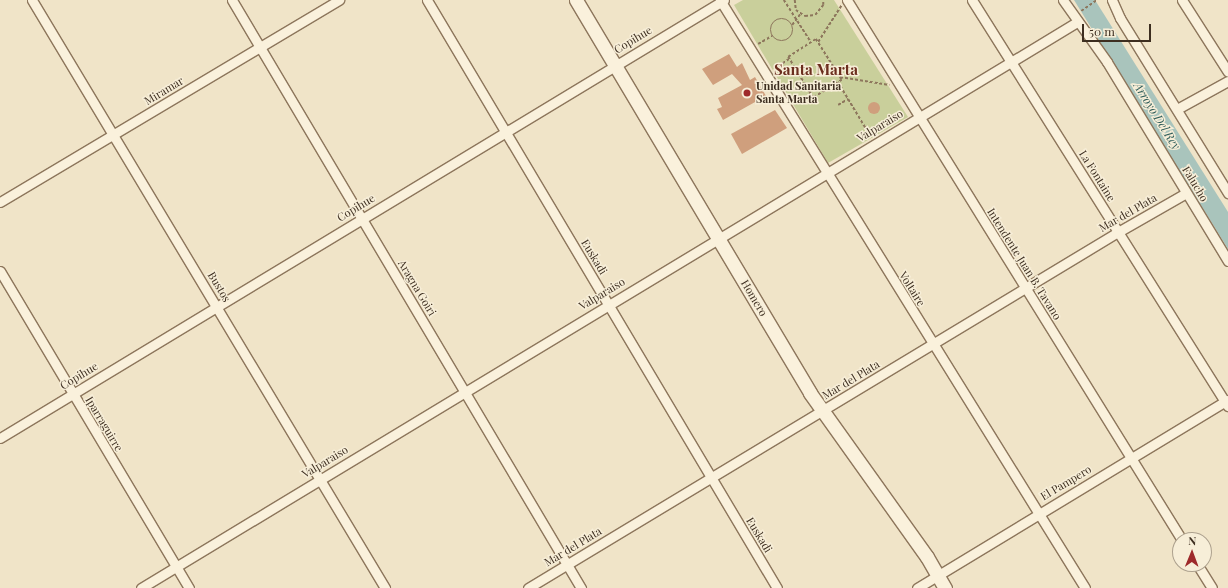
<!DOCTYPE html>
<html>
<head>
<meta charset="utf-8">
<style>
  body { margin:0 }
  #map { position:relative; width:1228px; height:588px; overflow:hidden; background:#f0e4c8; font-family:"Playfair Display",serif }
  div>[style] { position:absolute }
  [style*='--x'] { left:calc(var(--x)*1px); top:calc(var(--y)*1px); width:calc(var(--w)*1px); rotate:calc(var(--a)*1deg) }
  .green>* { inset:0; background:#c9cf9b }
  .water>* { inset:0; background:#a9c4bc }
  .building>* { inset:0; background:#cf9f7d }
  .round { border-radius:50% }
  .path>* { height:1.5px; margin-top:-0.75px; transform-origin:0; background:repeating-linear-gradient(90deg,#8d765c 0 3px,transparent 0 5px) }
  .path>.ring { margin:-0.75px; padding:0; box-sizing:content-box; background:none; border:1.5px solid #8d765c; border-radius:50% }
  .roads { filter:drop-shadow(1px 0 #8d765c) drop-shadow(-1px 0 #8d765c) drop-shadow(0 1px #8d765c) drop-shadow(0 -1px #8d765c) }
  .minor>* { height:9px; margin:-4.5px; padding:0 4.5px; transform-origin:4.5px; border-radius:4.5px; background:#faf1dc }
  .secondary>* { height:13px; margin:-6.5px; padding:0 6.5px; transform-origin:6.5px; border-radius:6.5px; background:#faf1dc }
  .dots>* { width:11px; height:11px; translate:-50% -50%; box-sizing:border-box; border:2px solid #f7eed8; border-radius:50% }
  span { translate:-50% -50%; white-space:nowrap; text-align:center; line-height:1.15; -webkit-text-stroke:3px #f7eed8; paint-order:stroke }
  .street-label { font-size:11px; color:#3d2e20 }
  .poi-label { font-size:11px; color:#3d2e20; font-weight:700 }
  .left { translate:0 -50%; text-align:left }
  .water-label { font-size:12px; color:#2f5d5a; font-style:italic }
  .district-label { font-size:15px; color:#6b2e1e; font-weight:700 }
  .north { position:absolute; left:1172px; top:532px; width:40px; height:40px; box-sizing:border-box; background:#f7eed8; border:1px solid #ada18e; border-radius:50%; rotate:1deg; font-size:11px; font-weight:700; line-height:16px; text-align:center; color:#3d2e20 }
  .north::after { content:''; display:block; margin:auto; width:14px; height:18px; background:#9e2a2b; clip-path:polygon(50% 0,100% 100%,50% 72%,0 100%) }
  .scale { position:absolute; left:1082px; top:24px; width:69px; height:18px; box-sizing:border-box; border:2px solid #3d2e20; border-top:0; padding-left:5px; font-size:12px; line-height:14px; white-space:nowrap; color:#3d2e20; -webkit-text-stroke:3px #f7eed8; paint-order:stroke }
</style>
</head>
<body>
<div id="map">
  <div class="green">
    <div style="clip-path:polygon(743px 0,834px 0,908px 117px,828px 163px,734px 5px)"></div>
  </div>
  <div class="water">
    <div style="clip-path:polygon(1074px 0,1095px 0,1228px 212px,1228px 249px)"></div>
  </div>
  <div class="building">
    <div style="clip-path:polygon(729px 54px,737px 67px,742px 63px,750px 80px,755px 77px,766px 96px,723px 120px,717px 109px,722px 107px,718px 98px,742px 85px,732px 74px,713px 85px,702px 69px)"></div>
    <div class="round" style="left:868px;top:102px;width:12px;height:12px"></div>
    <div style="clip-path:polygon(775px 110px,787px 128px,742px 154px,731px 134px)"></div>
  </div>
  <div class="path">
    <div style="--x:784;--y:0;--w:50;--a:57.3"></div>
    <div style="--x:795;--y:0;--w:10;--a:84"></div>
    <div style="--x:796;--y:10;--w:11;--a:34"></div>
    <div style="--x:805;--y:16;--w:10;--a:-6"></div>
    <div style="--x:815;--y:15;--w:13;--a:-51"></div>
    <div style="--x:823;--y:5;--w:5;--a:-90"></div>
    <div style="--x:1081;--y:11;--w:19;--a:-35"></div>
    <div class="ring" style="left:771px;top:19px;width:20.5px;height:20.5px"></div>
    <div style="--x:792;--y:25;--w:15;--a:-53"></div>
    <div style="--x:816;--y:39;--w:49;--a:57.6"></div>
    <div style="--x:842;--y:80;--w:34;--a:148"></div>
    <div style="--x:813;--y:98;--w:48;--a:-121.4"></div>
    <div style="--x:788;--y:57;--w:33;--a:-33"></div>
    <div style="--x:818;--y:42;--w:43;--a:-57.4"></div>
    <div style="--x:758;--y:44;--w:16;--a:-30"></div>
    <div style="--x:774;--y:69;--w:18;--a:-34"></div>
    <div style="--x:840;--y:77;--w:50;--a:9.3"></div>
    <div style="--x:838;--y:82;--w:64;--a:59"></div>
    <div style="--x:796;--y:104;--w:18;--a:-29"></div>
    <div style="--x:838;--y:105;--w:12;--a:-31"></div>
  </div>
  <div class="roads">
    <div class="minor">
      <div style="--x:32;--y:0;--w:686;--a:59.02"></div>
      <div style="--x:232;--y:0;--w:684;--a:59.31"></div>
      <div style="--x:427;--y:0;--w:684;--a:59.24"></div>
      <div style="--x:720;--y:0;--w:692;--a:58.17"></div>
      <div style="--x:847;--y:0;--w:635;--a:58.19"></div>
      <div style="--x:972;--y:0;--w:480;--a:57.8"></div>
      <div style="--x:1063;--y:0;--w:76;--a:54.6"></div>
      <div style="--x:1107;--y:62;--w:233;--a:58.7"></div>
      <div style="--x:1112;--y:0;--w:20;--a:66"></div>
      <div style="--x:1120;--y:18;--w:206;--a:58.3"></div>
      <div style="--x:1182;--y:0;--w:85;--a:57.4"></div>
      <div style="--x:1177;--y:109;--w:58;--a:-28.8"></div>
      <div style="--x:0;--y:202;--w:395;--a:-30.8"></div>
      <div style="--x:0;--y:271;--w:369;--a:59.2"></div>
      <div style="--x:0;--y:438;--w:846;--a:-31.17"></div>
      <div style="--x:1197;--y:564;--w:28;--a:58"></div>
      <div style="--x:141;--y:588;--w:1094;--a:-31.16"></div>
      <div style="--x:528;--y:588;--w:689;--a:-31.11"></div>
      <div style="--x:1118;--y:232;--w:78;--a:-29.8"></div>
      <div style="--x:917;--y:588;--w:363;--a:-31.2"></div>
    </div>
    <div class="secondary">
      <div style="--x:576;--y:0;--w:457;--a:59.2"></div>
      <div style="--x:810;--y:393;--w:201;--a:54.5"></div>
      <div style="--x:927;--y:557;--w:36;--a:60"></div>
    </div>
  </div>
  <div class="dots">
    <div style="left:747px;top:93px;background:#9e2a2b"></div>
  </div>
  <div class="street-label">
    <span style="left:633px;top:40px;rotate:-31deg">Copihue</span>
    <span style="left:164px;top:91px;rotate:-31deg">Miramar</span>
    <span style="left:880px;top:126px;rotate:-31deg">Valparaiso</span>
    <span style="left:1097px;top:176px;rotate:58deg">La Fontaine</span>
    <span style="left:1195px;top:184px;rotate:59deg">Falucho</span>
    <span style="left:356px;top:208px;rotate:-31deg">Copihue</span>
    <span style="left:1128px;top:213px;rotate:-30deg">Mar del Plata</span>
    <span style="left:594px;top:257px;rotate:59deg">Euskadi</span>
    <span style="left:1024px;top:264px;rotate:58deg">Intendente Juan B. Tavano</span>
    <span style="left:219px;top:287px;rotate:59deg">Bustos</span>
    <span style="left:417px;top:288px;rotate:59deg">Aragna Goiri</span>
    <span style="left:912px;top:289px;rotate:58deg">Voltaire</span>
    <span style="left:602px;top:294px;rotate:-31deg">Valparaiso</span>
    <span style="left:754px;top:298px;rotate:59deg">Homero</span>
    <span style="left:79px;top:376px;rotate:-31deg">Copihue</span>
    <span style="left:851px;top:380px;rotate:-31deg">Mar del Plata</span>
    <span style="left:104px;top:424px;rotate:59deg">Iparraguirre</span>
    <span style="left:325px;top:462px;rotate:-31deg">Valparaiso</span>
    <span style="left:1066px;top:483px;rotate:-31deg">El Pampero</span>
    <span style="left:759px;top:535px;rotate:59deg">Euskadi</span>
    <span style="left:573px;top:547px;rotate:-31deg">Mar del Plata</span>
  </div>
  <div class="poi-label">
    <span class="left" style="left:756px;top:93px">Unidad Sanitaria<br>Santa Marta</span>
  </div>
  <div class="water-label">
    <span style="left:1157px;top:116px;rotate:58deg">Arroyo Del Rey</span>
  </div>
  <div class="district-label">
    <span style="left:816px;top:70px">Santa Marta</span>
  </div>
  <div class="north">N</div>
  <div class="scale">50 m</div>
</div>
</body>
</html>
